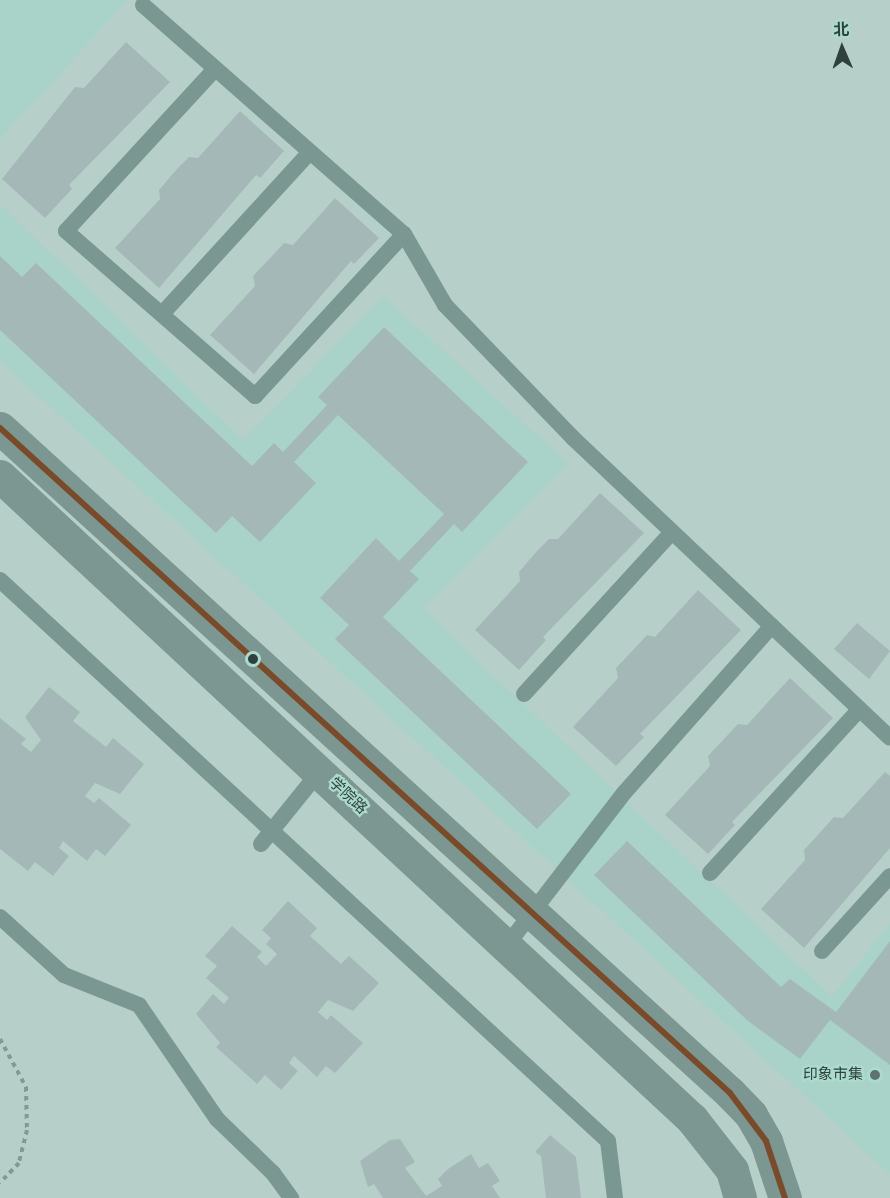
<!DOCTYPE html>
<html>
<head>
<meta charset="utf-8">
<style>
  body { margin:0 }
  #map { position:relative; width:890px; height:1198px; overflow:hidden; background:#b6d0c9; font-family:"DM Sans","Noto Sans SC",sans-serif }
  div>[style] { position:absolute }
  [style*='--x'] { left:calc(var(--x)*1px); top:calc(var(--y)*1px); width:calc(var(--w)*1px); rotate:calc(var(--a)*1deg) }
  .built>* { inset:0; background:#a9d3c8 }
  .building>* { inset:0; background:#a4b9b7 }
  .path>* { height:4px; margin-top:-2px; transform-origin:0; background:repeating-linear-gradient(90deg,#839994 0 4.5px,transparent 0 9px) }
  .lane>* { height:16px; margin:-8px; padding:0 8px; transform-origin:8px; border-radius:8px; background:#7a9791 }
  .secondary>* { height:33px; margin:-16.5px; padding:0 16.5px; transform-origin:16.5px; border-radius:16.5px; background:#7c9791 }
  .bus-1>* { height:6px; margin:-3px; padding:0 3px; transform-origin:3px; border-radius:3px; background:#7a4b2a }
  .dots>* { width:16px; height:16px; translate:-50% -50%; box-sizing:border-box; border:3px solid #acdbce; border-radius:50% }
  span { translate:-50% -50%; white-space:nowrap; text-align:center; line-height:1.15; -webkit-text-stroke:4.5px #acdbce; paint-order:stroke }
  .street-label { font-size:15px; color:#2e413c }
  .poi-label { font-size:15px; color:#2e413c }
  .right { translate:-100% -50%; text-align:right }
  .north { position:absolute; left:812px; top:18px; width:60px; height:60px; -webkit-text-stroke:4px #acdbce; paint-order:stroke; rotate:358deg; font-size:16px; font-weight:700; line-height:24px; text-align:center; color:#2e413c }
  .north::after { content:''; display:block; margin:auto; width:21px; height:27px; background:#2e413c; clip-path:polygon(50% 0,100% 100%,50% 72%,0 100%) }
</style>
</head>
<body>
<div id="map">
  <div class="built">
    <div style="clip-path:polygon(0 0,128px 0,0 139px)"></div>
    <div style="clip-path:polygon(0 204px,243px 440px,384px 297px,568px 463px,422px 608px,832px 996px,890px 924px,890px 1174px,0 361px)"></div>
  </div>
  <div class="building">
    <div style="clip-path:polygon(126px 42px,170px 82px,69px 185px,72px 189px,45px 218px,2px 179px,75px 87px,84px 88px)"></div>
    <div style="clip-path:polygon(240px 111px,284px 151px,260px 178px,256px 175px,159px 288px,115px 248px,160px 199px,159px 190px,177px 169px,189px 157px,198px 158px)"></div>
    <div style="clip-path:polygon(335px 198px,379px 238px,354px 264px,351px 261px,254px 374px,210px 335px,255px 286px,253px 276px,272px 256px,284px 243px,293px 245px)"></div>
    <div style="clip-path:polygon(0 256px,22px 277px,36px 263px,252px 466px,274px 443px,283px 452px,327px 405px,318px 397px,384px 327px,528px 462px,462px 532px,454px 524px,410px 571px,419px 579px,383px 617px,571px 794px,537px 829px,335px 639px,349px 625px,320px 598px,376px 538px,399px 561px,444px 514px,338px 415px,294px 462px,316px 483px,260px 542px,232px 516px,216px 533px,0 330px)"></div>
    <div style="clip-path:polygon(600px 493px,644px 533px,543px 637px,546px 640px,519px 670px,475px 630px,520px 581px,519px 572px,537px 551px,549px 539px,558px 539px)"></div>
    <div style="clip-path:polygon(698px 590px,741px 630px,640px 734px,644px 737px,616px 766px,573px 727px,618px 678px,616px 668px,635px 648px,647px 635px,655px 637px)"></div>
    <div style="clip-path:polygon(857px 623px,890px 651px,869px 679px,834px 649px)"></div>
    <div style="clip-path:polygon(790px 678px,833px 718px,732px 822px,735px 825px,708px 854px,665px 815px,710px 766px,708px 756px,738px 724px,747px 725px)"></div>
    <div style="clip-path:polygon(49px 687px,80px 712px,73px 721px,106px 747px,113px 738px,144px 764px,120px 794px,95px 783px,85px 796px,94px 803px,99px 798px,131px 825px,105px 856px,96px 849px,87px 861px,63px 841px,59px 848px,69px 856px,53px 876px,35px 862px,28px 871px,0 849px,0 718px,26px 739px,21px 744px,31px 752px,41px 740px,25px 717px)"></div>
    <div style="clip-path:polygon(885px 772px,890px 776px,890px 848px,804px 948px,761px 909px,805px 860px,804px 850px,815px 838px,834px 817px,843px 818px)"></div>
    <div style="clip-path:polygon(627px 841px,781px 987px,790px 979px,836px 1012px,890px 941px,890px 1065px,830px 1020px,800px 1059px,748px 1021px,594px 875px)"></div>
    <div style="clip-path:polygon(288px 901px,317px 928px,310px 936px,341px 964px,349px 956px,379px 983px,353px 1011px,328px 1000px,318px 1012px,327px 1020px,331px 1015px,363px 1043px,335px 1073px,326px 1066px,317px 1077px,294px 1056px,289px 1063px,298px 1071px,281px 1090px,265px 1075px,257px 1084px,216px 1047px,220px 1043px,196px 1014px,213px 994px,224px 1004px,229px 998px,206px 978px,217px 966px,205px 956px,232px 926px,262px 952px,257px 957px,266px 966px,277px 954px,266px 944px,271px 938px,262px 930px)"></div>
    <div style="clip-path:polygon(550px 1135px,576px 1157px,581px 1198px,546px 1198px,541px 1156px,535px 1152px)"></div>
    <div style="clip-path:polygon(400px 1139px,415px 1162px,405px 1168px,426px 1196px,442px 1186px,438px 1179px,448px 1169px,471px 1154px,479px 1168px,488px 1163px,500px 1181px,492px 1186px,500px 1198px,383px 1198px,374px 1184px,368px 1187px,360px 1161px,390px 1140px)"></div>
  </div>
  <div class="path">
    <div style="--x:0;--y:1039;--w:55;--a:61.6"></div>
    <div style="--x:26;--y:1087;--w:43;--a:88.7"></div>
    <div style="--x:27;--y:1130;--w:34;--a:104"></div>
    <div style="--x:19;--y:1163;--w:28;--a:134"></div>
  </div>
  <div class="lane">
    <div style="--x:143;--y:5;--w:347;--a:41.3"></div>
    <div style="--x:404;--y:234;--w:82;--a:60"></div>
    <div style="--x:445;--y:305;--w:185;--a:46.1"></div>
    <div style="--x:573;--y:438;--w:436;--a:43.4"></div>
    <div style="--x:215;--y:69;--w:220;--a:132.6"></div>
    <div style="--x:66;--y:231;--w:251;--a:41.1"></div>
    <div style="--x:255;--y:396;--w:220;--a:-47.4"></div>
    <div style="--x:162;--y:314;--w:219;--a:-47.6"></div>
    <div style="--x:0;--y:580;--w:827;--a:42.7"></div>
    <div style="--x:608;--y:1141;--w:57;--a:83"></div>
    <div style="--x:524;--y:694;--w:219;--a:-47.6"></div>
    <div style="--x:261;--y:844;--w:94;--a:-51.1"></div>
    <div style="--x:710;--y:873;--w:222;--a:-47.6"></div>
    <div style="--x:0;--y:917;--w:86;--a:42.2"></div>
    <div style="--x:64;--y:975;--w:81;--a:21.8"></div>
    <div style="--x:139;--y:1005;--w:138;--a:55.6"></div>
    <div style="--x:217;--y:1119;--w:78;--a:44"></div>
    <div style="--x:273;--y:1173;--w:31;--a:54"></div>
    <div style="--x:508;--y:944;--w:190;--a:-52.5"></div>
    <div style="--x:624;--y:793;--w:223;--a:-48.5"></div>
    <div style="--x:822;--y:951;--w:101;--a:-47.8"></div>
  </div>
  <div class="secondary">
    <div style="--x:0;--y:428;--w:987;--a:42.33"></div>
    <div style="--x:730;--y:1093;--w:30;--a:46"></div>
    <div style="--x:751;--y:1115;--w:30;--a:60"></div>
    <div style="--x:766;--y:1141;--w:60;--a:71.6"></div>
    <div style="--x:0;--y:476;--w:945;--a:42.9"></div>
    <div style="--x:692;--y:1119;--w:65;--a:51.9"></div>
    <div style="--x:732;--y:1170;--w:29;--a:74"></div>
  </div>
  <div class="bus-1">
    <div style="--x:0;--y:428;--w:987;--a:42.33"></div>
    <div style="--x:730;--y:1093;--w:60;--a:53.1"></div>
    <div style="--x:766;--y:1141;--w:60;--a:71.6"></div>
  </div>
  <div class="dots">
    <div style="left:253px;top:659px;background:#2e413c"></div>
    <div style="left:875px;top:1075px;background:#5e736d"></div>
  </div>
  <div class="street-label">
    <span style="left:348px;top:796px;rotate:43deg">学院路</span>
  </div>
  <div class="poi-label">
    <span class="right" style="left:863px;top:1075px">印象市集</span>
  </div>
  <div class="north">北</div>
</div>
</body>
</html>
